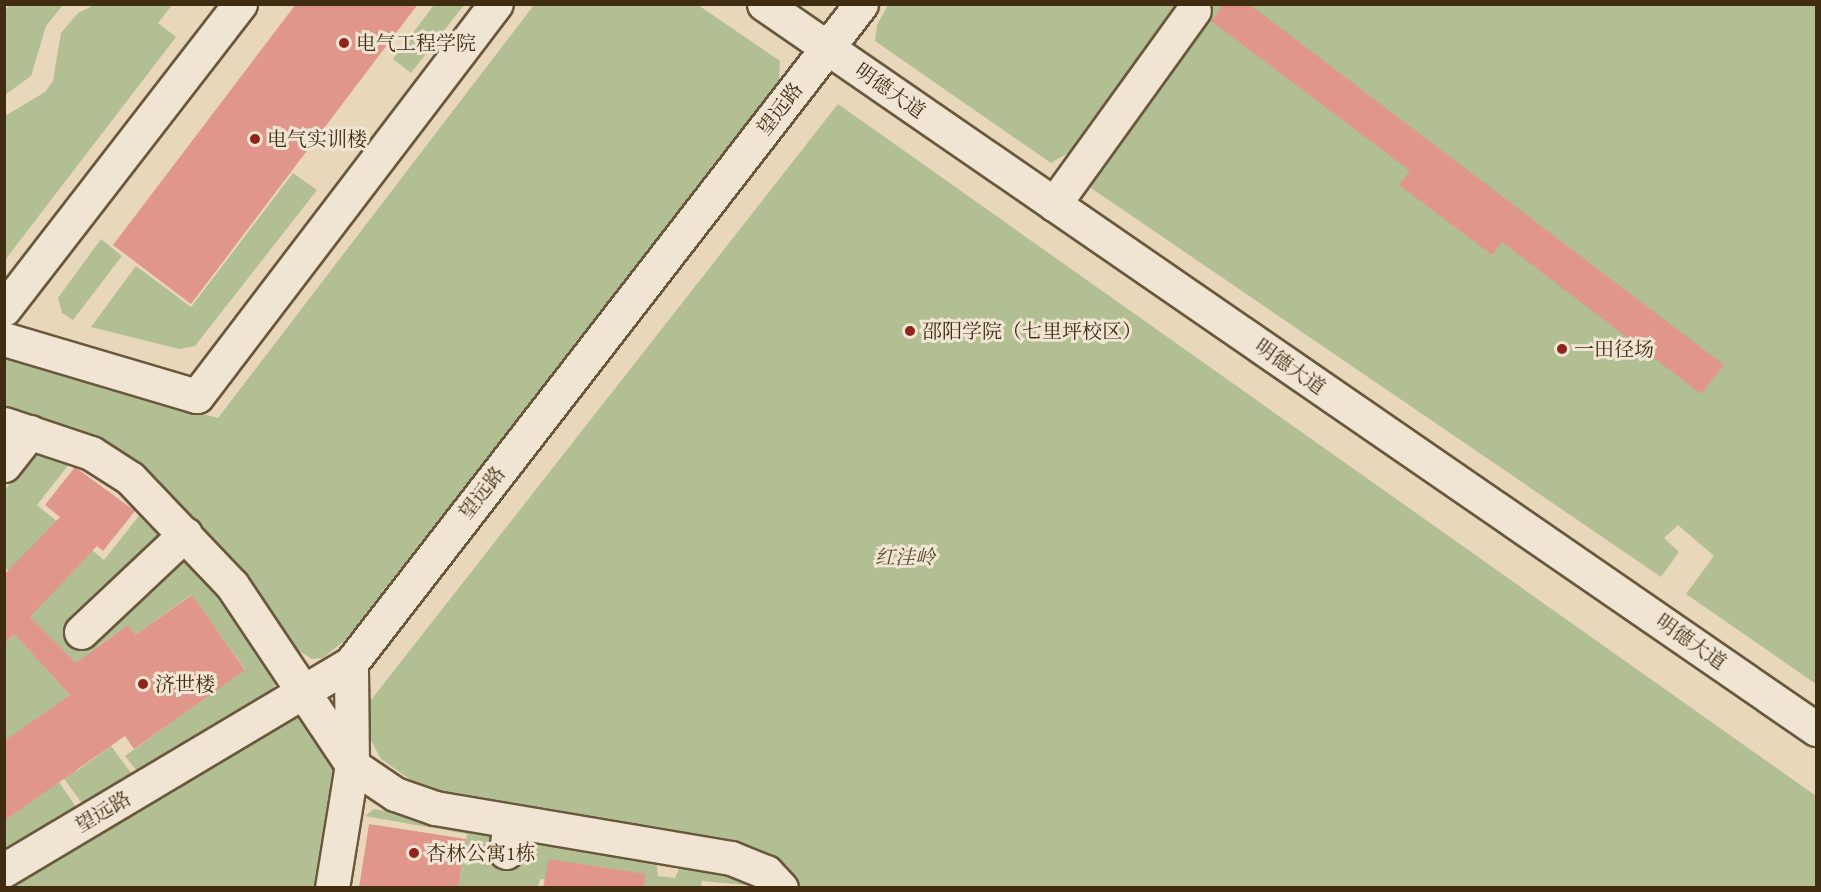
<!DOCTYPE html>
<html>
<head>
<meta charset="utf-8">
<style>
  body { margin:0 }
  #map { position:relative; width:1821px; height:892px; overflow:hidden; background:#e8d7bb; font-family:"EB Garamond","Noto Serif SC",serif }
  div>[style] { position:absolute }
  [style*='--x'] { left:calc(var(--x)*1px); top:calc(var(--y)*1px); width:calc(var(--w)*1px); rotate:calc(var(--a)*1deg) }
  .green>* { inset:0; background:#b2bf93 }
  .building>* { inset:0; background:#e0968b }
  .roads { filter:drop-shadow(2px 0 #6a583c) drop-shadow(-2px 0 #6a583c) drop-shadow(0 2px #6a583c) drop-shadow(0 -2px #6a583c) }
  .minor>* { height:33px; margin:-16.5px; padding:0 16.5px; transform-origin:16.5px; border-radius:16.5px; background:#f0e5d3 }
  .dots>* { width:16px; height:16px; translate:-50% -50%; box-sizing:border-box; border:3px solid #f0e5d3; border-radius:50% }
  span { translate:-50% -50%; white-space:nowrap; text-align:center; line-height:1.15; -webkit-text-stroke:6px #f0e5d3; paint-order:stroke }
  .poi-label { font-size:20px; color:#402d11 }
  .left { translate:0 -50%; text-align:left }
  .street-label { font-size:20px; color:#402d11 }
  .park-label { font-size:20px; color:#574a2b; font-style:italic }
  .frame { position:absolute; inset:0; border:6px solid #402d11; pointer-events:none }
</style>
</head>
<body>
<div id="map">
  <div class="green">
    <div style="clip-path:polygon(10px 4px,63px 5px,46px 26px,31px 76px,5px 95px,5px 11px)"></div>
    <div style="clip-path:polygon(96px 4px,172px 5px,158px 23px,176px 37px,5px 260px,5px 116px,45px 92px,53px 81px,61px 33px,78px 13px)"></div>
    <div style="clip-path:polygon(434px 5px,464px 5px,411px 73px,393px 59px)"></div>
    <div style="clip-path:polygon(534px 5px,698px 5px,780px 61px,779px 81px,345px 640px,323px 658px,312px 659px,295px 648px,229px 556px,149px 476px,5px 410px,4px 358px,218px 418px)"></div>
    <div style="clip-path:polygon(888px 5px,1182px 5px,1078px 147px,1051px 163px,875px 41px,877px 25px)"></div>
    <div style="clip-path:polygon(1187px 5px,1816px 5px,1816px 684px,1686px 594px,1714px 556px,1678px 525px,1664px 538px,1679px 552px,1661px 577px,1091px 188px,1099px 163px)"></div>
    <div style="clip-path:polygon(838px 104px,1816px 796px,1816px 887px,796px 887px,422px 788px,381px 759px,365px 729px,367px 705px)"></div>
    <div style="clip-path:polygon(293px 173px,317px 190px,195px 346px,179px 349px,91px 327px,136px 266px,191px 307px)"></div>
    <div style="clip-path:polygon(101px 239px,122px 256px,73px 320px,62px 313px,58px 298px)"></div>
    <div style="clip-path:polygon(45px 452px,73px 459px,37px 505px,104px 560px,142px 512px,210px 578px,278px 679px,271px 692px,137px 771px,125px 756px,245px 669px,191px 595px,135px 635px,128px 625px,100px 645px,82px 674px,30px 617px,5px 565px,4px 491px,30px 458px)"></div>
    <div style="clip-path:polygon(14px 634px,70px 695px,5px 741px,4px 644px)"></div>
    <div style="clip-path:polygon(295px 718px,307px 720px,337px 758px,322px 887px,5px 888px)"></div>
    <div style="clip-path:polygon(111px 746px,132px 774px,82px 803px,56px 768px,68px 759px,77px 771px)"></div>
    <div style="clip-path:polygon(59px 782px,76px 807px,5px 849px,4px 821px)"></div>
    <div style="clip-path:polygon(374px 809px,656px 860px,658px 876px,675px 878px,681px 864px,739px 871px,767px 887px,702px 881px,701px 887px,636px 887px,540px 879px,538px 887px,458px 887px,467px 834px,365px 816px)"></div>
  </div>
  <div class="building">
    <div style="clip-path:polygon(296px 4px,418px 4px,191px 304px,113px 245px)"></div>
    <div style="clip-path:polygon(1224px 4px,1249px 4px,1724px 365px,1701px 394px,1502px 242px,1492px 255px,1399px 185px,1410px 171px,1211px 21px)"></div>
    <div style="clip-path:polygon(75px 467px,135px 511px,103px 551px,97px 546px,30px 617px,76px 663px,128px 625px,135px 635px,192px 595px,245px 670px,134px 749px,125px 736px,4px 821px,4px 741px,70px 695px,14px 634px,4px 644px,4px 575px,60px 517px,45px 505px)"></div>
    <div style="clip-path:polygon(369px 824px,466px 839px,458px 888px,359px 888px)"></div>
    <div style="clip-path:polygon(549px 859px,645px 874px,644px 888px,543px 888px)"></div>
  </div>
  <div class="roads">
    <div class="minor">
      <div style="--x:764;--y:4;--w:1278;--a:34.57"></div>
      <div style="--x:1054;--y:204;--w:239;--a:-54.2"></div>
      <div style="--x:4;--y:309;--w:386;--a:-52.3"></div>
      <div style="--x:4;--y:339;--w:201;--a:16.5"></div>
      <div style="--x:197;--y:396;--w:493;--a:-52.7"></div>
      <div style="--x:4;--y:424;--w:92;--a:18.4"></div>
      <div style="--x:91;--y:453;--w:46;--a:32.7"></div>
      <div style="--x:130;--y:478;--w:148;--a:46.4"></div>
      <div style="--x:232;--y:585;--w:216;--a:56.3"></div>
      <div style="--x:352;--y:765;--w:52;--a:34"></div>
      <div style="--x:395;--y:794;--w:42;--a:19.3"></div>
      <div style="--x:435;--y:808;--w:300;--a:9.6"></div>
      <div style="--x:731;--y:858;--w:38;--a:22"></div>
      <div style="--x:766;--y:872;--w:22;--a:47"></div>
      <div style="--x:4;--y:465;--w:42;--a:-51.8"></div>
      <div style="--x:81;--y:632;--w:143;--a:-43.3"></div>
      <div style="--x:506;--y:852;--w:31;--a:-83"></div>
      <div style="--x:4;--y:870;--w:404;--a:-30.8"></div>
      <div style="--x:351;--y:663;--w:833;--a:-52.26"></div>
      <div style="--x:332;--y:888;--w:125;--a:-80.8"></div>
      <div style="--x:352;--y:765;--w:102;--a:-90.6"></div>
    </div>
  </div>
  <div class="dots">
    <div style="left:344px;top:43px;background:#8f2418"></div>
    <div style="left:255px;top:139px;background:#8f2418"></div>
    <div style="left:910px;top:331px;background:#8f2418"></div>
    <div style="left:1562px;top:349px;background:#8f2418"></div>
    <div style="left:143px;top:684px;background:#8f2418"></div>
    <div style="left:414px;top:853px;background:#8f2418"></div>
  </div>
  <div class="poi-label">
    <span class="left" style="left:356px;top:43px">电气工程学院</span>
    <span class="left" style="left:267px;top:139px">电气实训楼</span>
    <span class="left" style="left:922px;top:331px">邵阳学院（七里坪校区）</span>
    <span class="left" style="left:1574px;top:349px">一田径场</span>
    <span class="left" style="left:155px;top:684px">济世楼</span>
    <span class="left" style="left:426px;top:853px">杏林公寓1栋</span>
  </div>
  <div class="street-label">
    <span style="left:890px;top:91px;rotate:35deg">明德大道</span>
    <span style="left:780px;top:109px;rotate:-52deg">望远路</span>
    <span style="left:1290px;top:367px;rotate:35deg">明德大道</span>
    <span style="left:482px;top:493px;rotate:-52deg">望远路</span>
    <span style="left:1691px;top:642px;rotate:35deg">明德大道</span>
    <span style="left:103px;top:812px;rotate:-31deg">望远路</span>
  </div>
  <div class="park-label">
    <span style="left:905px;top:557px">红洼岭</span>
  </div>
  <div class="frame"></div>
</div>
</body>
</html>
